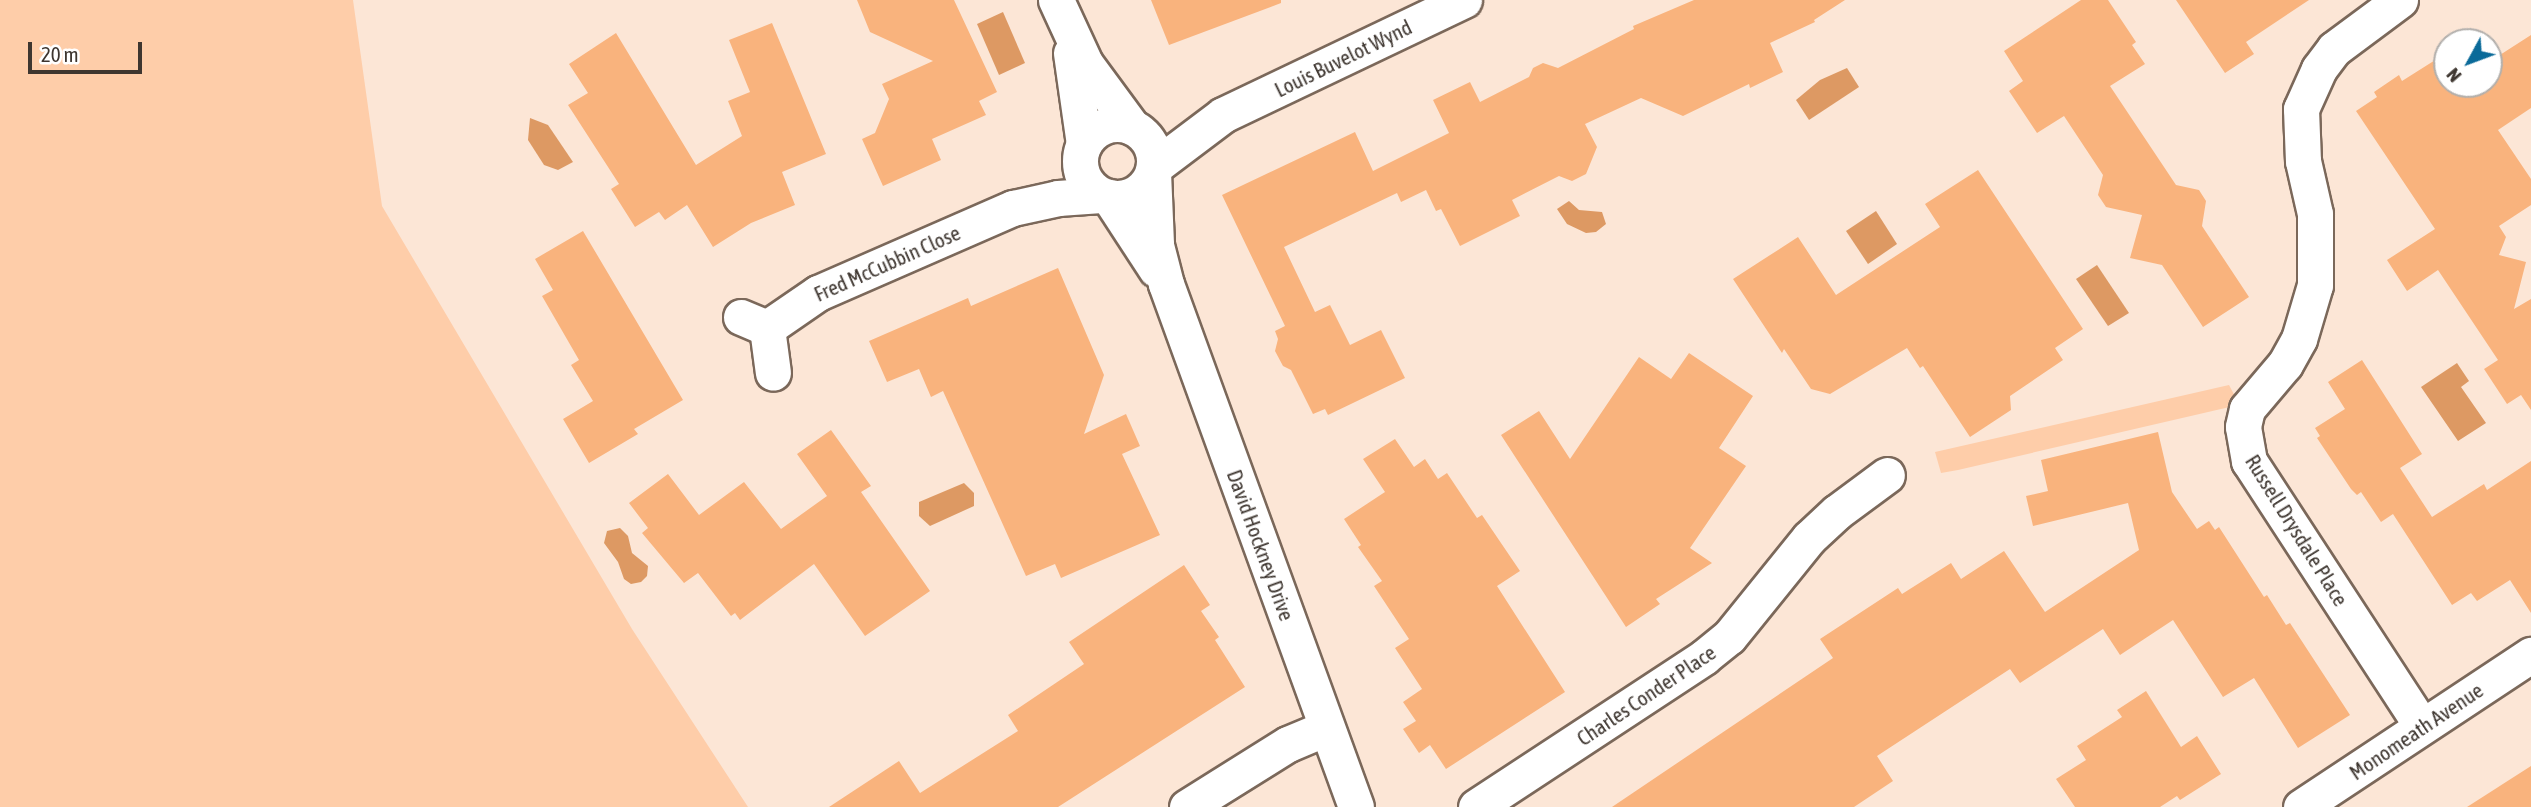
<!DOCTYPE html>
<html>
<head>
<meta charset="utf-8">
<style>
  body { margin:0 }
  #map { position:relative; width:2531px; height:807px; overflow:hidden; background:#fce6d6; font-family:"Asap Condensed",sans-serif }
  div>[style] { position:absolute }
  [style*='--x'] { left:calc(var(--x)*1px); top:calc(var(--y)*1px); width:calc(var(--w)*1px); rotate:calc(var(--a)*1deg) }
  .green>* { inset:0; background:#fecda9 }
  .water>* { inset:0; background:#dd9963 }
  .building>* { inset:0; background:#f9b37d }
  .roads { filter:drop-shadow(2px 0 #7b685a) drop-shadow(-2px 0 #7b685a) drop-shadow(0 2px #7b685a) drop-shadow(0 -2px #7b685a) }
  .street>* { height:35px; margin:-17.5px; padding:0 17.5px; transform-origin:17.5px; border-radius:17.5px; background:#fff }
  .street>.ring { margin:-17.5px; padding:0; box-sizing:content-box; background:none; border:35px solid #fff; border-radius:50% }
  span { translate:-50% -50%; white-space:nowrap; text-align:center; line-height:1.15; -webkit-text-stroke:7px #fff; paint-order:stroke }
  .street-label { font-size:21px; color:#3e3630 }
  .north { position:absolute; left:2433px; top:28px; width:70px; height:70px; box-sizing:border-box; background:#fff; border:2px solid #b2afac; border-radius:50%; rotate:229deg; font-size:19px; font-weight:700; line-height:28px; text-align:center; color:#3e3630 }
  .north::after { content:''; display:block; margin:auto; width:24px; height:32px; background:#0a6a99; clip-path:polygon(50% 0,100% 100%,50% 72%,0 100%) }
  .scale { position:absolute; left:28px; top:42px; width:114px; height:32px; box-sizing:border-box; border:4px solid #3e3630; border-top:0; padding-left:9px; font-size:21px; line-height:24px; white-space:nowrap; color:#3e3630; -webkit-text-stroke:5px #fff; paint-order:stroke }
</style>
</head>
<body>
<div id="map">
  <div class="green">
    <div style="clip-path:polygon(0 0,353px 0,382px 206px,632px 629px,748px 807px,0 807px)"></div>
    <div style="clip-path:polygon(2229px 385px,2237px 400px,2234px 406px,1958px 470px,1941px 473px,1935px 452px)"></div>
  </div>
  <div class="water">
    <div style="clip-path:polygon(1003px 12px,1025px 63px,999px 75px,977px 24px)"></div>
    <div style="clip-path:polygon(1847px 68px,1859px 87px,1809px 120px,1796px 100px,1820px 80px)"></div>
    <div style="clip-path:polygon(530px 118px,548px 125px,573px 162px,558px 170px,544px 165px,528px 140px)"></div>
    <div style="clip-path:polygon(1569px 201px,1579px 210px,1602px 212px,1606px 224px,1596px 232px,1586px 233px,1567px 224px,1557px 209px)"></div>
    <div style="clip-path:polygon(1876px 211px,1897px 244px,1868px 264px,1846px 231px)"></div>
    <div style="clip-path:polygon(2097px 265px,2129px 313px,2108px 326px,2076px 279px)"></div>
    <div style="clip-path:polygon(2457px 363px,2469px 381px,2461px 387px,2486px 423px,2458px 441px,2421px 387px)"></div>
    <div style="clip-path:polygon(964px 483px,974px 493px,974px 506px,930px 526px,919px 516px,919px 502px)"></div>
    <div style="clip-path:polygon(620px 528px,628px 536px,632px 553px,648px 566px,647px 576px,641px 582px,631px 584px,624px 579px,618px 562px,604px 543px,607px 531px)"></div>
  </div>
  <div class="building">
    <div style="clip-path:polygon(857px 0,954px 0,997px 92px,979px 101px,986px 115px,932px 139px,941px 160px,883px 186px,862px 139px,875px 133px,889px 99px,882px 84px,933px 61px,870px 32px)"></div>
    <div style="clip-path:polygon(1151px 0,1281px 0,1281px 3px,1169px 45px)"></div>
    <div style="clip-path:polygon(1694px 0,1845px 0,1814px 20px,1815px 22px,1770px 43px,1783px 72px,1750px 88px,1749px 84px,1683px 116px,1641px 98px,1585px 124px,1597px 147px,1586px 174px,1572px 181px,1559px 176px,1512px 200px,1520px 216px,1460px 246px,1441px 209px,1436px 211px,1426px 190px,1401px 202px,1397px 193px,1284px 247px,1315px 312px,1330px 305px,1350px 345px,1381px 330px,1405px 378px,1328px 415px,1325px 409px,1313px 414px,1291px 370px,1283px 366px,1275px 351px,1278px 339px,1275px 331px,1285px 326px,1222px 195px,1355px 132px,1373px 171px,1449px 133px,1433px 100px,1470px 82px,1480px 102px,1529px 77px,1533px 68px,1543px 63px,1558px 68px,1634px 29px,1633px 26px)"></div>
    <div style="clip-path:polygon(2081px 0,2108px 0,2136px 42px,2132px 45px,2145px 64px,2110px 86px,2176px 185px,2199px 190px,2206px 201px,2202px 226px,2249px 297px,2203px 327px,2162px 265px,2130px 258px,2142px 215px,2106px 207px,2098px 195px,2103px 175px,2064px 116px,2037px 133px,2009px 91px,2023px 81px,2004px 51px)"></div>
    <div style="clip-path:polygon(2176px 0,2309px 0,2246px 42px,2254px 54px,2225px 73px)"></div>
    <div style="clip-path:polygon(772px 23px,826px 154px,782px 172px,795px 205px,751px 223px,713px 247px,687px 205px,665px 220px,659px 212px,635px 227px,611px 189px,619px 184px,568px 105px,588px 93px,569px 64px,616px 33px,696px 165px,742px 136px,728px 101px,750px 92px,729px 40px)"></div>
    <div style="clip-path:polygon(2531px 35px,2531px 108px,2498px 130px,2531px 179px,2531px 205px,2499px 226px,2506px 237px,2499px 255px,2526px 262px,2514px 309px,2531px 299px,2531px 410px,2521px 395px,2507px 404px,2484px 369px,2498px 360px,2438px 270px,2407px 291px,2387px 260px,2435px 229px,2356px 111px,2377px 97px,2374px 92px,2399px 75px,2402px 81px,2440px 57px,2447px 68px,2447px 84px,2489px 84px,2489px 62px)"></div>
    <div style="clip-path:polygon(1978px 170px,2083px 329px,2055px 348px,2063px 360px,2010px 396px,2011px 410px,1970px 437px,1923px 366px,1920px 368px,1907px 348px,1830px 394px,1811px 389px,1784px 349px,1782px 353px,1733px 279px,1798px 237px,1836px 295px,1940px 227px,1925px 204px)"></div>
    <div style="clip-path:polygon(583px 231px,683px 400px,634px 429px,638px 434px,589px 463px,563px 419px,593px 401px,571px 365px,579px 360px,542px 296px,553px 290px,535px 259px)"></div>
    <div style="clip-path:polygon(1058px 268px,1104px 375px,1084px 434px,1126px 414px,1140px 446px,1122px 454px,1160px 535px,1061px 578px,1055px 564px,1026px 576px,943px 391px,931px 397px,919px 369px,887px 382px,869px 341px,968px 298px,971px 306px)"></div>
    <div style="clip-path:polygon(1689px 353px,1753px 396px,1719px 448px,1746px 466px,1690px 548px,1712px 563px,1656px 599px,1660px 604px,1626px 627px,1501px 435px,1539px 411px,1570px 459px,1639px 357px,1671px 379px)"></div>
    <div style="clip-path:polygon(2362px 360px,2422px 454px,2400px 468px,2432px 517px,2484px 484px,2487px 490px,2531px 461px,2531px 613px,2510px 580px,2477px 601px,2471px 593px,2452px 605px,2393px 514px,2381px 522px,2361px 492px,2357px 495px,2351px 489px,2317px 438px,2320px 436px,2315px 428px,2345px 409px,2328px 382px)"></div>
    <div style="clip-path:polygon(831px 430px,871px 486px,861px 492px,930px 591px,865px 636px,814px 564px,740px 620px,735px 613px,731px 616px,698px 573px,684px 583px,642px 533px,648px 528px,629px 503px,668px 474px,699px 515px,744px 482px,781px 529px,827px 496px,797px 454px)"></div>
    <div style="clip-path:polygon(2158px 432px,2172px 492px,2197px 529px,2209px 521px,2215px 530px,2219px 527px,2264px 597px,2267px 595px,2286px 625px,2290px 623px,2350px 715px,2298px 748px,2254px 678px,2223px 697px,2173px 620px,2120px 655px,2103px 629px,2020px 683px,2010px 669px,1877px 756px,1893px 781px,1854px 807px,1612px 807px,1833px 658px,1820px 639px,1898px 588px,1902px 594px,1951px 563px,1961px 579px,2004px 551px,2045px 612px,2139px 550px,2128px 503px,2033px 526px,2026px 496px,2048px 491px,2041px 460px)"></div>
    <div style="clip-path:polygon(1395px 439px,1414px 467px,1425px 459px,1438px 479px,1447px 473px,1477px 518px,1482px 515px,1520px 571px,1497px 586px,1565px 692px,1446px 769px,1430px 745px,1419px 753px,1403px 729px,1416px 721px,1403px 702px,1422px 689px,1395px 648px,1409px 639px,1374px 586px,1382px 581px,1358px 547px,1361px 545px,1344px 519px,1385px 492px,1363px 459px)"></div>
    <div style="clip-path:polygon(1184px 565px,1210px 605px,1201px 611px,1219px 637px,1215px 640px,1245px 687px,1058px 807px,829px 807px,899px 761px,920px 793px,1018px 731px,1008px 715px,1084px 664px,1069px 642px)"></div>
    <div style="clip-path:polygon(2146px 691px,2181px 747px,2197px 736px,2221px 774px,2180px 800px,2177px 796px,2160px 807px,2075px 807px,2056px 779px,2086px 760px,2077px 746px,2122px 717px,2117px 710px)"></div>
    <div style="clip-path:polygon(2531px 766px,2531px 807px,2467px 807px)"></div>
  </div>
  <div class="roads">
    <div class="street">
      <div style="--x:1056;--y:0;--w:69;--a:65.3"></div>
      <div style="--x:1085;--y:63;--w:79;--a:53.7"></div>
      <div style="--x:2400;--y:0;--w:82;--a:143.4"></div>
      <div style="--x:2334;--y:49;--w:25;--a:127"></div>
      <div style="--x:2319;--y:69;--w:44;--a:114.2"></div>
      <div style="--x:2301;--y:109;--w:52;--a:87.8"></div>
      <div style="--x:2303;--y:161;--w:54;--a:77.2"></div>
      <div style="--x:2315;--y:214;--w:71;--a:90"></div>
      <div style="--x:2315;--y:285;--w:56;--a:106.5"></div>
      <div style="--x:2299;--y:339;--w:29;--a:119"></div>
      <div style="--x:2285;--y:364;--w:59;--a:130.2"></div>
      <div style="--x:2247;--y:409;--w:18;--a:103"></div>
      <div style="--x:2243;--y:427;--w:35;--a:80"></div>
      <div style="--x:2249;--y:461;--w:315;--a:56.9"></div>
      <div style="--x:1071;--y:53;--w:92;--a:81.9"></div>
      <div class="ring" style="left:1080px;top:124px;width:39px;height:39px"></div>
      <div style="--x:1154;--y:167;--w:86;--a:-37"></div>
      <div style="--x:1223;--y:115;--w:267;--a:-25.5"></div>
      <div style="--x:1153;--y:172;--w:73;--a:87.6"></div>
      <div style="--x:1156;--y:245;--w:40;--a:75.6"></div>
      <div style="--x:1166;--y:284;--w:556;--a:70.03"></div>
      <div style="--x:1109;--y:197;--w:86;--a:56.9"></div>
      <div style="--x:741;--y:317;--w:28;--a:23"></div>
      <div style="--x:767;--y:328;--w:45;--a:82.4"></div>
      <div style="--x:767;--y:328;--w:62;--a:-34.5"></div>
      <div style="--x:818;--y:293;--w:213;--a:-23.6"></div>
      <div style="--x:1013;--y:208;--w:46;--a:-12.5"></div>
      <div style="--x:1058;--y:198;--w:43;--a:-4"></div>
      <div style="--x:1187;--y:807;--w:119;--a:-32"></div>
      <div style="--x:1288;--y:744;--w:41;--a:-22.8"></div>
      <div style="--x:1476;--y:807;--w:273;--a:-33.3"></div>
      <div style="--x:1704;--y:657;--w:32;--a:-39"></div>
      <div style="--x:1729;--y:637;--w:127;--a:-51.1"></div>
      <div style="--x:1809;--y:538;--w:38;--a:-43"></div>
      <div style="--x:1837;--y:512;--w:62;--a:-36.5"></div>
      <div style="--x:2301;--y:807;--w:276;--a:-33.5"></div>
    </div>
  </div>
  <div class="street-label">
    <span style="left:1343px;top:58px;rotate:-26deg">Louis Buvelot Wynd</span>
    <span style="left:887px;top:263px;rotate:-24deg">Fred McCubbin Close</span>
    <span style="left:2297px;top:530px;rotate:58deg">Russell Drysdale Place</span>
    <span style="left:1261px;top:545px;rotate:70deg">David Hockney Drive</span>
    <span style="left:1646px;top:695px;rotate:-34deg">Charles Conder Place</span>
    <span style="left:2416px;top:731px;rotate:-34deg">Monomeath Avenue</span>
  </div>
  <div class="north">N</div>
  <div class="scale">20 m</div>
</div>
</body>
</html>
